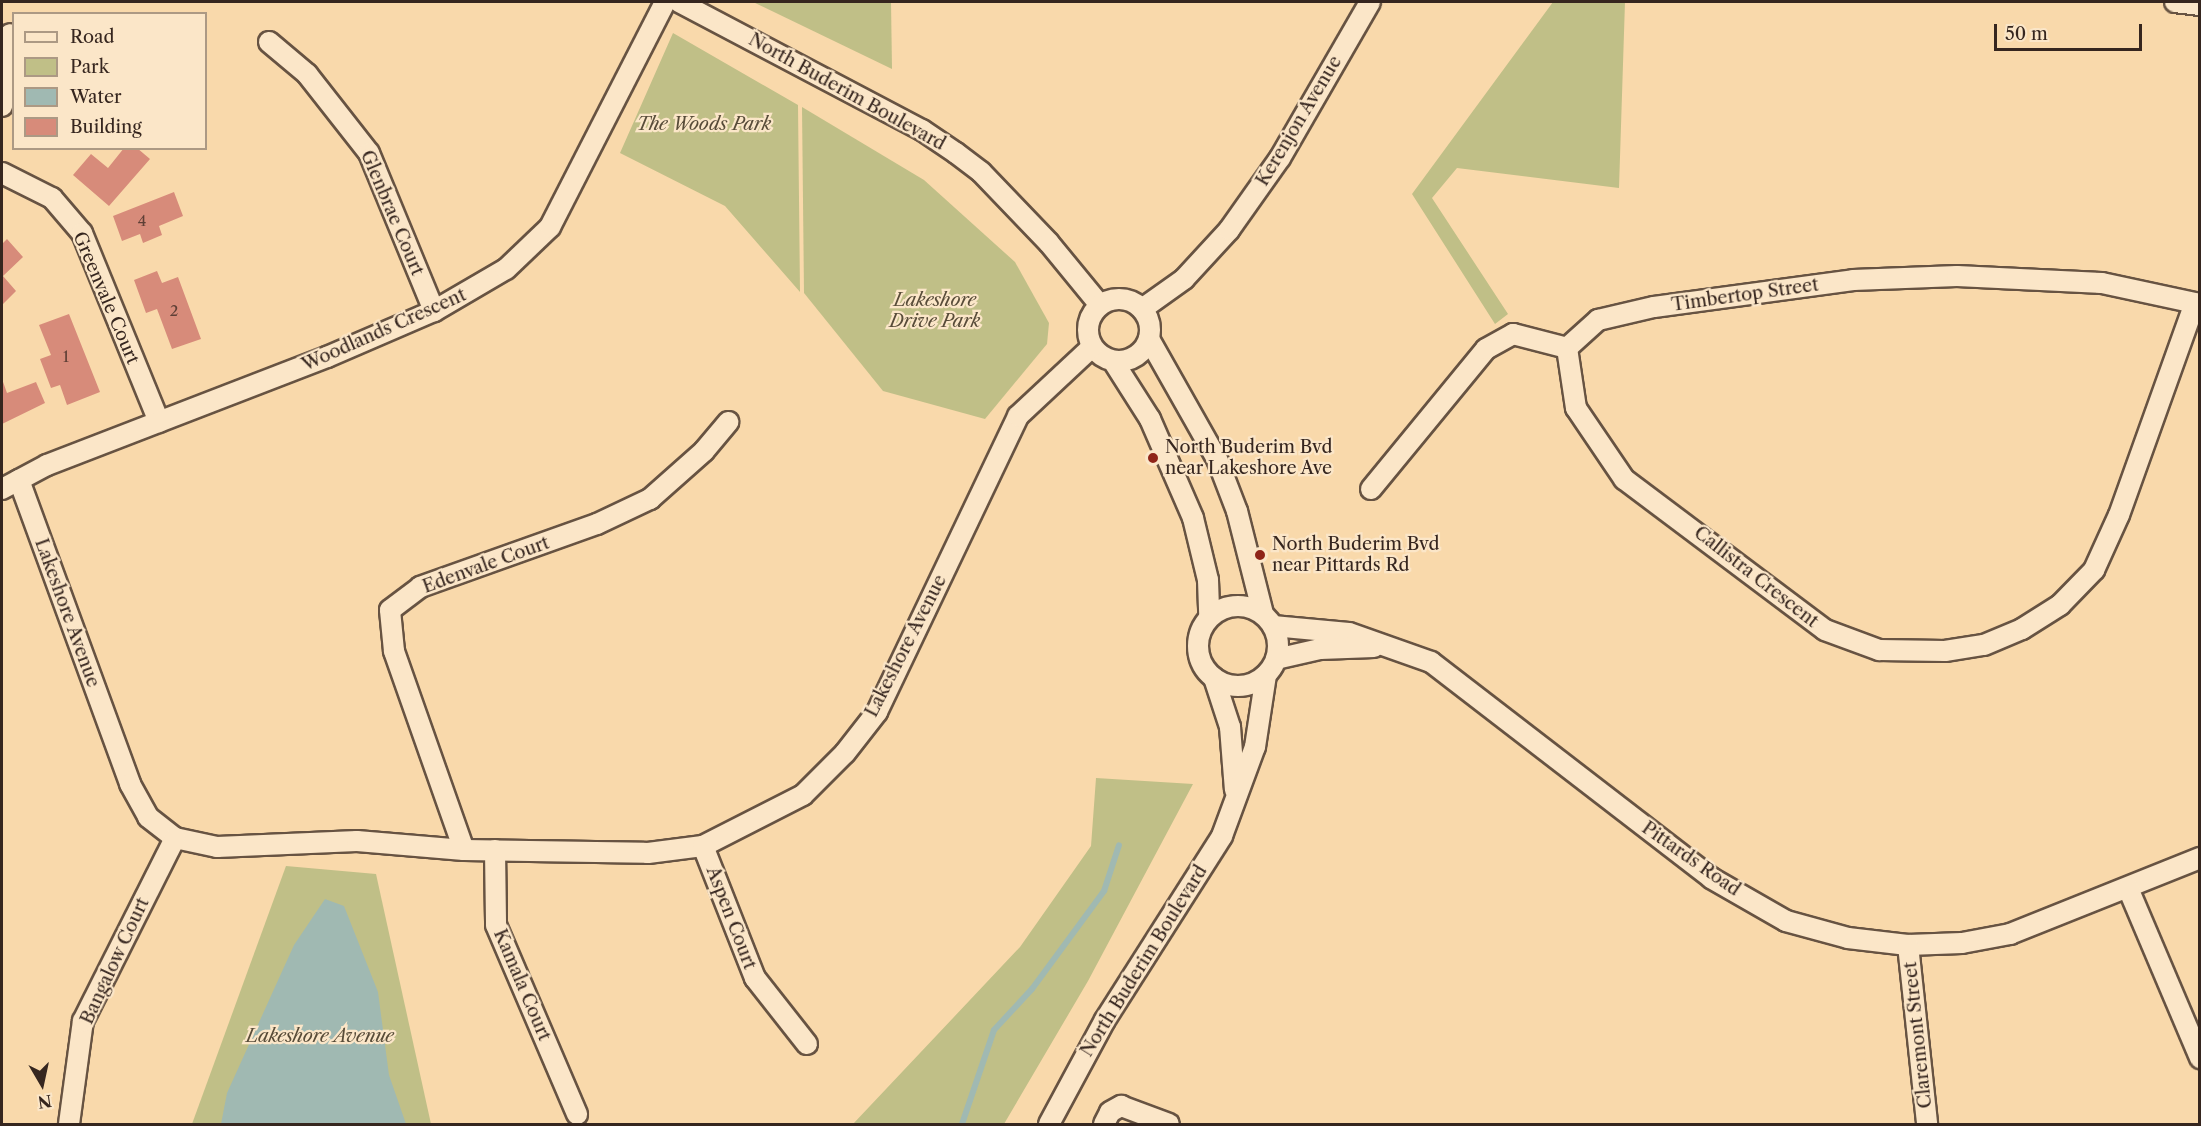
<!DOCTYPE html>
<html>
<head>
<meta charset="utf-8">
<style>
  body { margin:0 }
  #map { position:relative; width:2201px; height:1126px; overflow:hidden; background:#f9d9ab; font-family:"Libre Caslon Text",serif }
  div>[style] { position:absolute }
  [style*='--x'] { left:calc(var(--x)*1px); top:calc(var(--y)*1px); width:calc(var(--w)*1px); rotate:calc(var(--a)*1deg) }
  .green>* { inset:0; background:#c0bf87 }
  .water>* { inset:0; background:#a0b9b2 }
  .stream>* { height:6px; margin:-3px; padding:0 3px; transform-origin:3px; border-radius:3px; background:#a0b9b2 }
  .building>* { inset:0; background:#d78b7a }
  .roads { filter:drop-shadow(2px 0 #675342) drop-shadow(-2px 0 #675342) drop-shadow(0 2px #675342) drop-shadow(0 -2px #675342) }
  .minor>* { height:20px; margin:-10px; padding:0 10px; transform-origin:10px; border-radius:10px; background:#fbe6c8 }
  .minor>.ring { margin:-10px; padding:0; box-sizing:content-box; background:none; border:20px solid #fbe6c8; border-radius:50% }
  .dots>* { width:16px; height:16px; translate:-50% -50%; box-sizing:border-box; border:3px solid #fbe6c8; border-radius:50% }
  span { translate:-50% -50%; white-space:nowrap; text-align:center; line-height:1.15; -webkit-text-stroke:4.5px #fbe6c8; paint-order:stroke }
  .number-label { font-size:15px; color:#5e3f36 }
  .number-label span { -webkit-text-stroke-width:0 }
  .street-label { font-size:18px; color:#36261f }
  .park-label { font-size:18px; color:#584c39; font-style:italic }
  .poi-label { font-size:18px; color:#36261f }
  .left { translate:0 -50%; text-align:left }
  .frame { position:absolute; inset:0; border:3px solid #36261f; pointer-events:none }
  .legend { position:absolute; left:12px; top:12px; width:195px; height:138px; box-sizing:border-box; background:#fbe6c8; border:2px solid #ac9984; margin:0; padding:8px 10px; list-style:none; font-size:18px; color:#36261f }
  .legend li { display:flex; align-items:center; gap:12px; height:30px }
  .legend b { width:30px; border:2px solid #ac9984 }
  .north { position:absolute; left:12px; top:1054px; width:60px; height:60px; -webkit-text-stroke:4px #fbe6c8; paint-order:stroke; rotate:171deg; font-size:16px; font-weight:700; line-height:24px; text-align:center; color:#36261f }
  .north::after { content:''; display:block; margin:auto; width:21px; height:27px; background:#36261f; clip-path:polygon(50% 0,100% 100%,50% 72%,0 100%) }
  .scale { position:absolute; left:1994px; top:24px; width:148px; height:27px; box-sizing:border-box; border:3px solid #36261f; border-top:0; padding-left:8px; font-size:18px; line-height:21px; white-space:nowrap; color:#36261f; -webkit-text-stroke:4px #fbe6c8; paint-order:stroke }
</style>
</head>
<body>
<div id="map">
  <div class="green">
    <div style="clip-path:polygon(753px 2px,891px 2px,892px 69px)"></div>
    <div style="clip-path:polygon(1553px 2px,1625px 2px,1619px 188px,1457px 168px,1432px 198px,1508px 314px,1495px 324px,1412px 194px)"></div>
    <div style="clip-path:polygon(673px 33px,798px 105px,800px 292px,725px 206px,620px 153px)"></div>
    <div style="clip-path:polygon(802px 107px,924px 180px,1015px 262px,1049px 323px,1047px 344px,985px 419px,883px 391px,804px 293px)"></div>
    <div style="clip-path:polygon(1096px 778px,1193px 784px,1088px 981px,1004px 1124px,853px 1124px,1020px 947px,1091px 846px)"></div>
    <div style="clip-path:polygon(286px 866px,376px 874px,431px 1124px,192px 1124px)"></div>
  </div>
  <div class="water">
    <div style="clip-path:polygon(325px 899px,344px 906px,378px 992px,389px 1075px,406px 1124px,221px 1124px,227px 1093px,294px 945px)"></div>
  </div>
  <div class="stream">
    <div style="--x:962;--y:1124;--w:99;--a:-71.2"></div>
    <div style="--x:994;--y:1030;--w:56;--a:-47.2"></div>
    <div style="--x:1032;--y:989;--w:122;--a:-53.7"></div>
    <div style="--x:1104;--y:891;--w:48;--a:-71.9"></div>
  </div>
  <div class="building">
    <div style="clip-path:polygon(124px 148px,137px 148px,150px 159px,109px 206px,73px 175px,91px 154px,108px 168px)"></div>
    <div style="clip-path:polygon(174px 192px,183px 216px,159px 226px,162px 235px,143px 243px,140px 234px,122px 241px,113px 216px)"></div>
    <div style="clip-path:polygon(7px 239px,23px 257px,3px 276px,16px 291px,2px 305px,2px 244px)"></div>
    <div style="clip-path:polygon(157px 271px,162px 283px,178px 277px,201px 339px,172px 349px,157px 309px,146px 313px,134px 280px)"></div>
    <div style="clip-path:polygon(69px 314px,100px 392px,67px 405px,60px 385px,51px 388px,40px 359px,51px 355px,39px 325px)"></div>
    <div style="clip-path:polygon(2px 379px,7px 393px,36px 382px,45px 403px,2px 424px)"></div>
  </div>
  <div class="roads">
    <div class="minor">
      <div style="--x:679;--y:2;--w:275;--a:27.8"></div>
      <div style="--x:922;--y:130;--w:41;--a:34.1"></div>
      <div style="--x:956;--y:153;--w:31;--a:37"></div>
      <div style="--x:981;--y:172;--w:98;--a:46.2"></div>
      <div style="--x:1049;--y:243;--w:80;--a:50.6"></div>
      <div style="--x:2175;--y:2;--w:25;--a:7"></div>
      <div style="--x:269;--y:42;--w:50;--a:40.1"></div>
      <div style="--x:307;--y:74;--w:100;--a:51.9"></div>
      <div style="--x:369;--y:153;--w:171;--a:67.6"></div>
      <div style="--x:2;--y:106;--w:45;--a:-76"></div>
      <div style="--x:13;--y:62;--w:28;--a:-96"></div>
      <div style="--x:2;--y:173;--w:56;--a:26.6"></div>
      <div style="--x:52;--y:198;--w:46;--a:49.4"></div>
      <div style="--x:82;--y:233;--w:204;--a:67.8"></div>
      <div class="ring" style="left:1088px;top:299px;width:42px;height:42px"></div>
      <div style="--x:1142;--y:309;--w:52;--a:-35.5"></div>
      <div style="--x:1184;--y:279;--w:67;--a:-47.4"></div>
      <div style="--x:1229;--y:230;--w:88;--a:-54.7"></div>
      <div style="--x:1280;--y:158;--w:180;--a:-60"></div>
      <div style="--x:1149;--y:339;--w:138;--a:60.5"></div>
      <div style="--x:1217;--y:459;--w:56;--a:69"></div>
      <div style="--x:1237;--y:511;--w:106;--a:75.8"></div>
      <div style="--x:1567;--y:348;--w:61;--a:81.5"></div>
      <div style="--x:1576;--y:408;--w:86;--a:55.9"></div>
      <div style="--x:1624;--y:479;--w:251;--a:36.9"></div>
      <div style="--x:1825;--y:630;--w:58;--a:20.3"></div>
      <div style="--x:1879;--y:650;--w:66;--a:0.9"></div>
      <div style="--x:1945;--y:651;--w:39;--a:-9"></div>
      <div style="--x:1984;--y:645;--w:41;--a:-22.8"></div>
      <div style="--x:2022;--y:629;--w:45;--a:-32.3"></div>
      <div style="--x:2060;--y:605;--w:49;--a:-45.8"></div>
      <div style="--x:2094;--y:570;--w:60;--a:-65.6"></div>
      <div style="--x:2119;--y:515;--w:225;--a:-70.3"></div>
      <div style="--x:1113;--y:361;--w:69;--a:57.5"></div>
      <div style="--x:1150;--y:419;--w:108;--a:66.5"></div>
      <div style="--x:1193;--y:518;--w:64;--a:76.4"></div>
      <div style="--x:1208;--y:580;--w:37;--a:88"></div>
      <div style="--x:19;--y:480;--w:324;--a:69.9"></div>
      <div style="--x:130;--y:784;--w:38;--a:61"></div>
      <div style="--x:148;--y:817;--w:34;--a:38"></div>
      <div style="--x:175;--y:838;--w:43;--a:12.1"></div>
      <div style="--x:217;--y:847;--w:140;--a:-2.5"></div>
      <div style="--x:357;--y:841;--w:107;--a:4.8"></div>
      <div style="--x:464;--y:850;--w:184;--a:0.9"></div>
      <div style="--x:648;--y:853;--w:55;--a:-7.3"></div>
      <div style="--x:703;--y:846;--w:112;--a:-27"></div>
      <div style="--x:803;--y:795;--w:59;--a:-45"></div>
      <div style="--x:845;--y:753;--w:52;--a:-52"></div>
      <div style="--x:877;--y:712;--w:328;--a:-64.5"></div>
      <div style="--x:1018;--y:416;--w:101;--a:-43"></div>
      <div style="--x:2;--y:489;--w:51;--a:-28.1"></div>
      <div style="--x:47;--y:465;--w:300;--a:-21.1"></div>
      <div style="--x:327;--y:357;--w:116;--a:-23.3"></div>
      <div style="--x:434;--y:311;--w:83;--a:-30.3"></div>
      <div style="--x:506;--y:269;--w:61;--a:-43.7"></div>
      <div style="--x:550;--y:227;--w:253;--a:-62.9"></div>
      <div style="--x:1371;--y:489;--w:181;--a:-50.6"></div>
      <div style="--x:1486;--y:349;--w:31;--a:-29"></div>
      <div style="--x:1513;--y:334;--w:56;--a:14.5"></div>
      <div style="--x:1567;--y:348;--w:42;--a:-42.1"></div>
      <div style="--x:1598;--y:320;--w:57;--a:-13.1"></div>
      <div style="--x:1654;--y:307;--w:201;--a:-7.7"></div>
      <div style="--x:1853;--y:280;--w:104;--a:-2.2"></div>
      <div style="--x:1957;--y:276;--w:145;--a:2.8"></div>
      <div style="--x:2102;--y:283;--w:100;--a:12.1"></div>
      <div class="ring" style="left:1198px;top:606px;width:60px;height:60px"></div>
      <div style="--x:1273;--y:626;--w:76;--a:5.3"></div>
      <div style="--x:1349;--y:633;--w:87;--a:19.5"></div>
      <div style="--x:1431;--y:662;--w:354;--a:37.6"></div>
      <div style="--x:1711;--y:878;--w:86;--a:29.8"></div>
      <div style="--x:1786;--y:921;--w:64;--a:15.3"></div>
      <div style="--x:1848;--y:938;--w:60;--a:6.7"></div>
      <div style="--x:1908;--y:945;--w:54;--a:-2.1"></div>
      <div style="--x:1962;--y:943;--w:49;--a:-10.6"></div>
      <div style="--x:2010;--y:934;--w:205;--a:-21.8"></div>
      <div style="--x:1276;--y:659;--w:45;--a:-12.8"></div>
      <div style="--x:1320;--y:649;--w:54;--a:-2.1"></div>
      <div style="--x:1214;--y:678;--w:52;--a:71.9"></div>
      <div style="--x:1230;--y:727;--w:63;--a:85.5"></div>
      <div style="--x:703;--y:846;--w:142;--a:68.5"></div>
      <div style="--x:755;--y:978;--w:84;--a:51.8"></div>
      <div style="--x:464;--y:850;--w:211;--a:-109.4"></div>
      <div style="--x:394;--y:651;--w:41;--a:-95.6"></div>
      <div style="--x:390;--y:610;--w:38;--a:-37"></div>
      <div style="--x:420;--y:587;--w:188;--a:-19.6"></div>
      <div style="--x:597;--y:524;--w:59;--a:-25.3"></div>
      <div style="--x:650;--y:499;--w:72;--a:-41.6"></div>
      <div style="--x:704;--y:451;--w:38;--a:-50"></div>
      <div style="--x:495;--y:850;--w:75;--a:89.2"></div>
      <div style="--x:496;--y:925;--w:206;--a:66.8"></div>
      <div style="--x:2128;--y:888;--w:185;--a:67"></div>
      <div style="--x:1908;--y:945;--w:180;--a:83.9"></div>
      <div style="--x:69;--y:1124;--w:104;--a:-82.3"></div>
      <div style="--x:83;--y:1021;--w:205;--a:-63.3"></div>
      <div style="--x:1049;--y:1124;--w:118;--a:-61.7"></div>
      <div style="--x:1105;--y:1020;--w:218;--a:-57.5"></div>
      <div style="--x:1222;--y:836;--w:95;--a:-69.7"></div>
      <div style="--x:1255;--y:747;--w:73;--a:-81.3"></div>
      <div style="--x:1104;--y:1124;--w:13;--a:-63"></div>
      <div style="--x:1110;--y:1112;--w:13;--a:-29"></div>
      <div style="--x:1121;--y:1106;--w:51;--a:20.6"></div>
    </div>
  </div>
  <div class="dots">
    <div style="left:1153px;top:458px;background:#8f2418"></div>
    <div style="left:1260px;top:555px;background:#8f2418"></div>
  </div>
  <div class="number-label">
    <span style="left:142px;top:221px">4</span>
    <span style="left:174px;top:311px">2</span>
    <span style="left:66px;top:357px">1</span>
  </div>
  <div class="street-label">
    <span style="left:847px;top:92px;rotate:29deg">North Buderim Boulevard</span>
    <span style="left:1299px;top:121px;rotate:-59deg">Kerenjon Avenue</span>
    <span style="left:392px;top:213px;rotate:67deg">Glenbrae Court</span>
    <span style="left:1745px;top:295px;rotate:-8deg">Timbertop Street</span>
    <span style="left:106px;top:298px;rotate:67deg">Greenvale Court</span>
    <span style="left:384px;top:330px;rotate:-24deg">Woodlands Crescent</span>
    <span style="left:486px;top:565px;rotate:-20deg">Edenvale Court</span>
    <span style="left:1756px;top:577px;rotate:38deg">Callistra Crescent</span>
    <span style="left:67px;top:613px;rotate:70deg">Lakeshore Avenue</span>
    <span style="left:906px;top:646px;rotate:-63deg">Lakeshore Avenue</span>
    <span style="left:1691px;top:859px;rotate:35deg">Pittards Road</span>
    <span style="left:731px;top:918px;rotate:69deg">Aspen Court</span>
    <span style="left:115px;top:961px;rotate:-65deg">Bangalow Court</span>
    <span style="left:1144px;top:961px;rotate:-58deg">North Buderim Boulevard</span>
    <span style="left:522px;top:985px;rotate:67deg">Kamala Court</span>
    <span style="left:1918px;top:1035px;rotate:-96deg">Claremont Street</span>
  </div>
  <div class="park-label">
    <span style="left:704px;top:124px">The Woods Park</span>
    <span style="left:935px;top:311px">Lakeshore<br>Drive Park</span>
    <span style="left:320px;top:1036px">Lakeshore Avenue</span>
  </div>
  <div class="poi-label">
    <span class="left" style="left:1165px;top:458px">North Buderim Bvd<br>near Lakeshore Ave</span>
    <span class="left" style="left:1272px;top:555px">North Buderim Bvd<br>near Pittards Rd</span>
  </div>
  <div class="frame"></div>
  <ul class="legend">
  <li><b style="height:8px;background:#fbe6c8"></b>Road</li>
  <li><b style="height:16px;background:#c0bf87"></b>Park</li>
  <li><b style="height:16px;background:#a0b9b2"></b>Water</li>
  <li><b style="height:16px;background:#d78b7a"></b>Building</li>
  </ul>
  <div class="north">N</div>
  <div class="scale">50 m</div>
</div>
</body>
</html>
